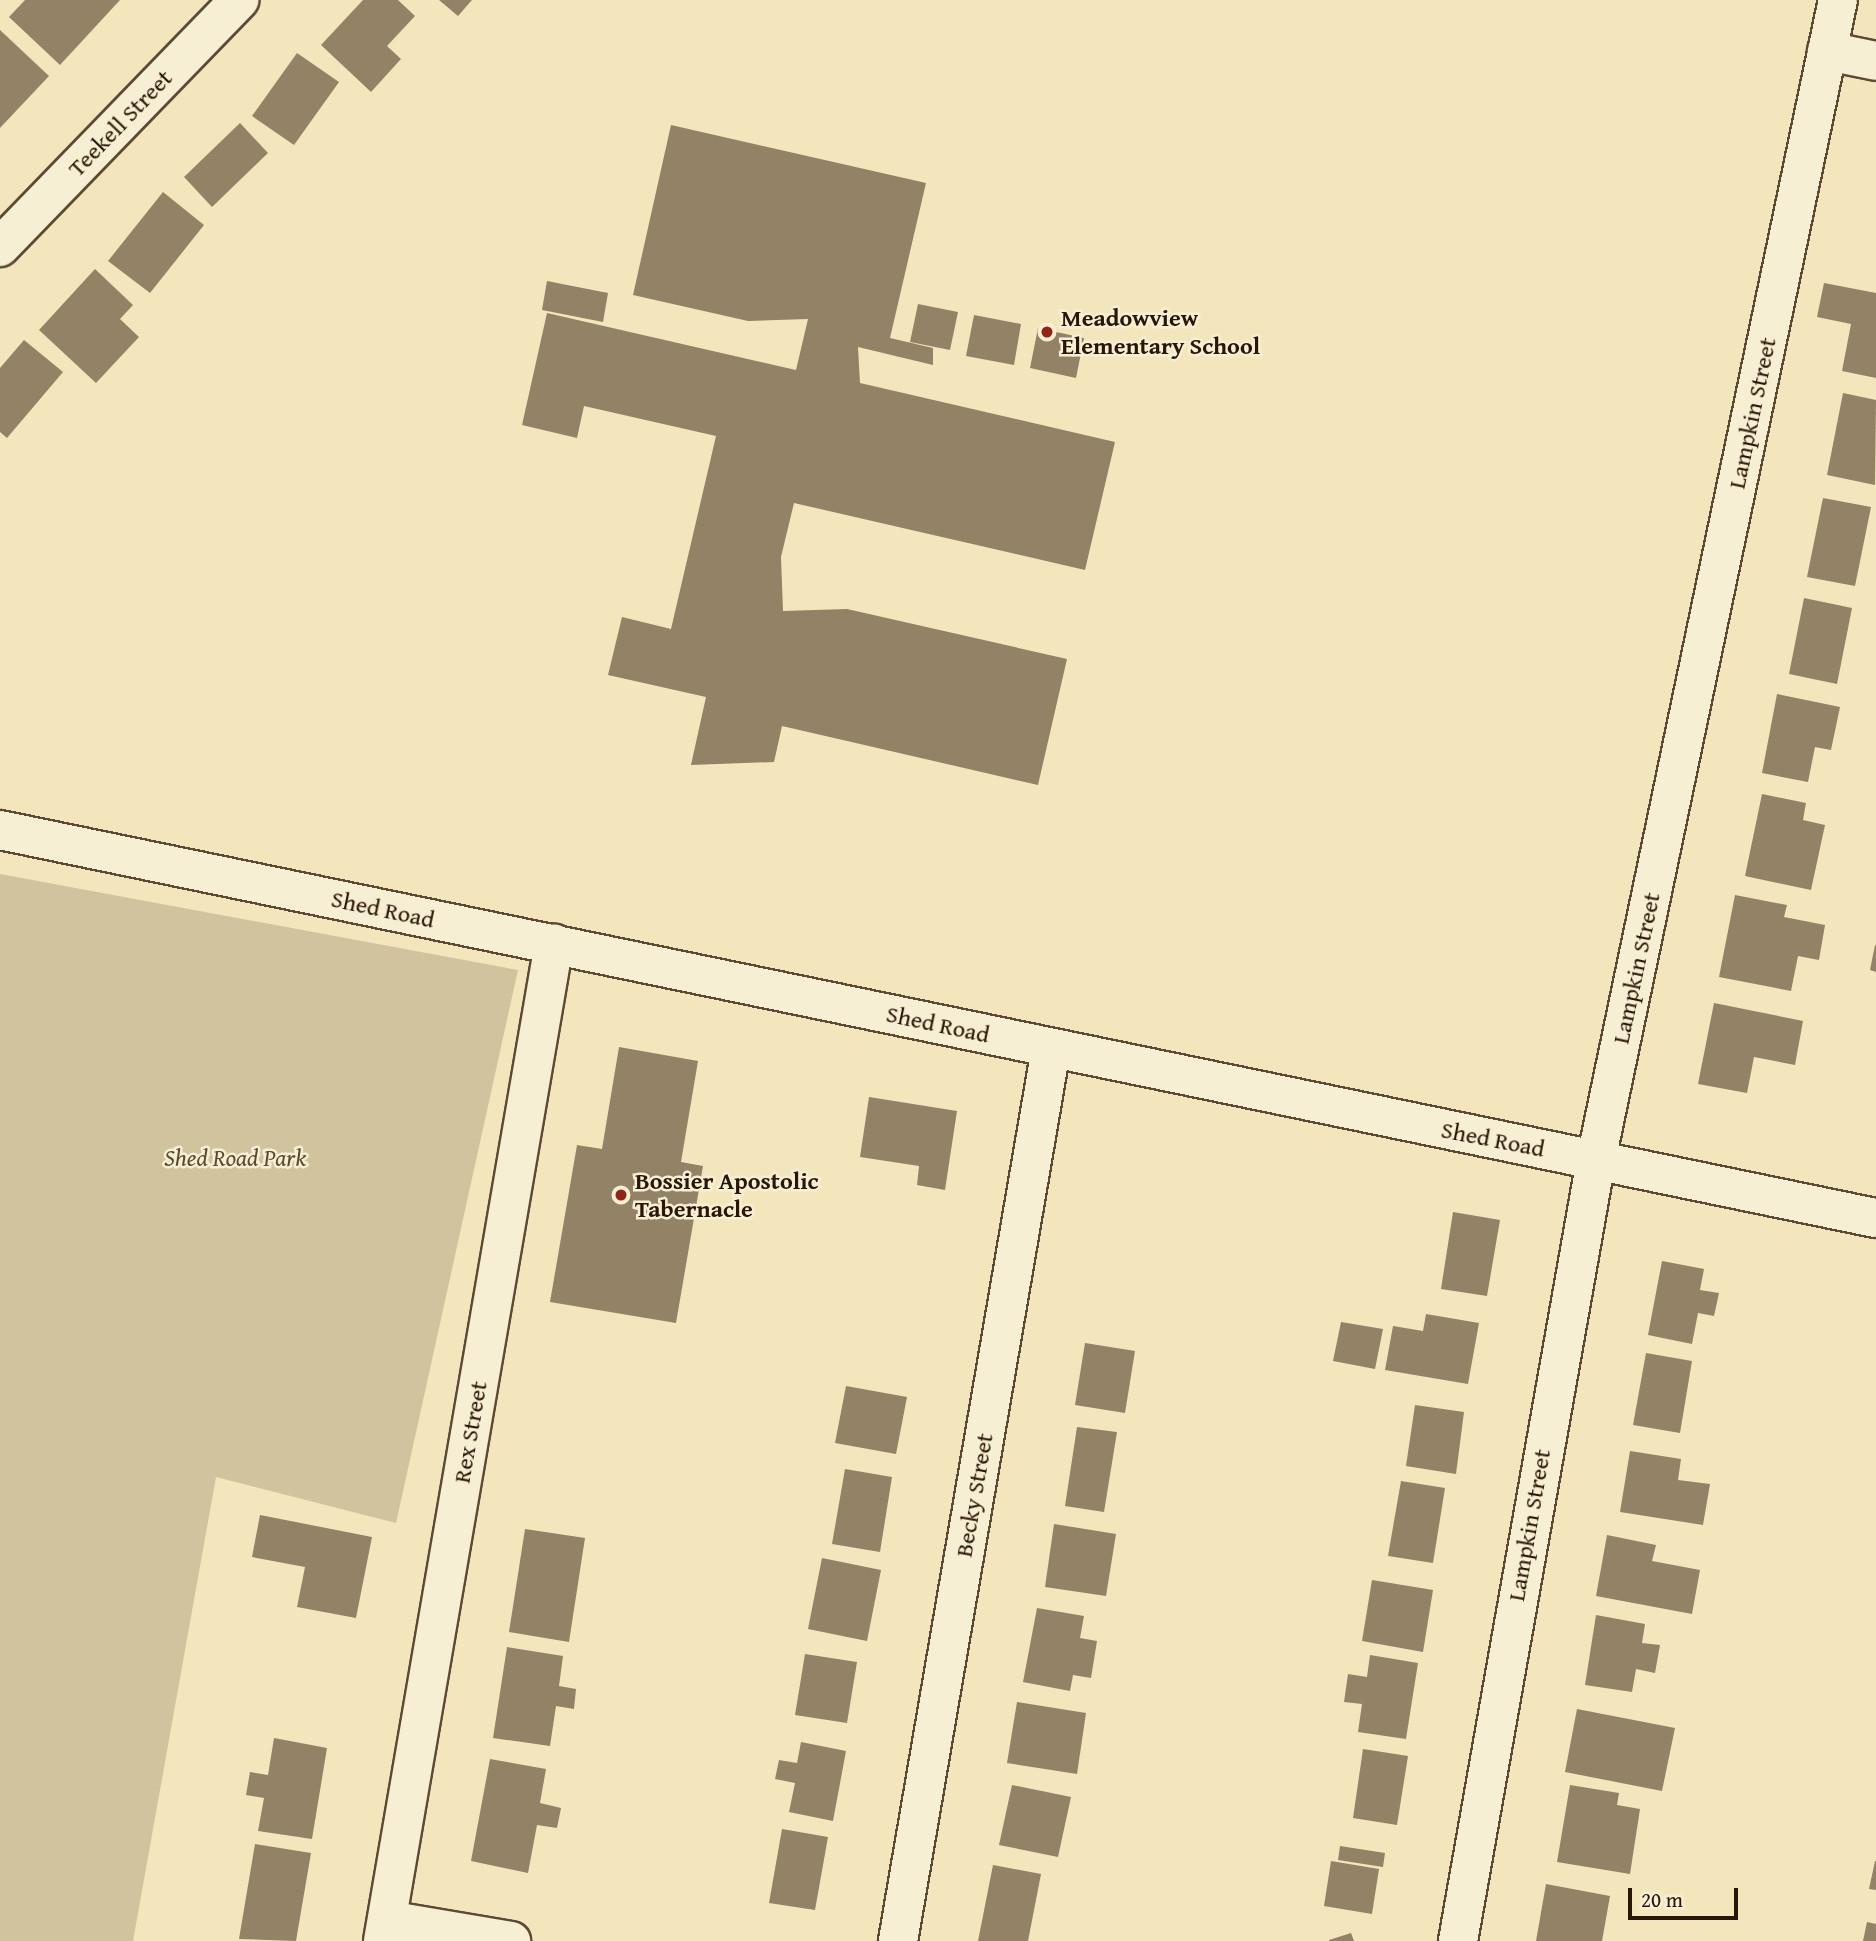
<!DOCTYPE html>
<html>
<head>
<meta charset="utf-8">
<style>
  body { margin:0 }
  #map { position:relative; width:1876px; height:1941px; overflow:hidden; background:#f3e6bc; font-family:"Gentium Book Plus",serif }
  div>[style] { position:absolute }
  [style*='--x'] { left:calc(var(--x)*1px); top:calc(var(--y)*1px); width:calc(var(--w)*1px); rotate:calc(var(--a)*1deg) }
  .green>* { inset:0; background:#d1c39d }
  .building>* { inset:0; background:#938266 }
  .roads { filter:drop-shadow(2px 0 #5c4a35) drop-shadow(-2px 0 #5c4a35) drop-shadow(0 2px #5c4a35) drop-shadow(0 -2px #5c4a35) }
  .minor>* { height:38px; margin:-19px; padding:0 19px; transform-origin:19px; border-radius:19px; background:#f7efd3 }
  .dots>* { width:19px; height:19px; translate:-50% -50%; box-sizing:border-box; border:4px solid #f7efd3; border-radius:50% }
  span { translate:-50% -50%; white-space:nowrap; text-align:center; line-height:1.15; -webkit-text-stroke:5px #f7efd3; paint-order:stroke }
  .street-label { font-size:24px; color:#2a1608 }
  .poi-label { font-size:24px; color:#2a1608; font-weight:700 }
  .left { translate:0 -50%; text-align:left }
  .park-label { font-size:24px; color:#5c4a35; font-style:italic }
  .scale { position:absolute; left:1628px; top:1888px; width:110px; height:32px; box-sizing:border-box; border:4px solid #2a1608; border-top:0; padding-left:9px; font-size:21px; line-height:24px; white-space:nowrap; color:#2a1608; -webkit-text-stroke:5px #f7efd3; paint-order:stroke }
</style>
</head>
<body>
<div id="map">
  <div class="green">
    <div style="clip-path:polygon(0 874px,518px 970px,396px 1523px,216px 1477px,133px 1941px,0 1941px)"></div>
  </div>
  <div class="building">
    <div style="clip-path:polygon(25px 0,120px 0,60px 65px,9px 17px)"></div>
    <div style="clip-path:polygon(363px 0,398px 0,415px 16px,387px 46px,401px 59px,371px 92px,321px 45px)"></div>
    <div style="clip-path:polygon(439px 0,472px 0,458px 16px)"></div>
    <div style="clip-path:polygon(0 30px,49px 76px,0 128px)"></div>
    <div style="clip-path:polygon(297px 53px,339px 82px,294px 145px,252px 116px)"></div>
    <div style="clip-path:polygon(240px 123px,268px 153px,212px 207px,184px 177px)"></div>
    <div style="clip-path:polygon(671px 125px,926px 183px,890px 338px,933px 348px,933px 365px,858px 347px,860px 383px,1115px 442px,1085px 570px,794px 503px,781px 557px,783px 611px,847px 609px,1067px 659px,1038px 785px,782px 726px,774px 762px,691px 765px,706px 697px,608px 675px,622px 617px,671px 629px,716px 436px,584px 406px,577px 438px,522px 425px,547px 313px,796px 370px,808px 319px,748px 321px,633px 295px)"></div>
    <div style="clip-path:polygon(163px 192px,204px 225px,150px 293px,108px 261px)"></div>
    <div style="clip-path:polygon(95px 269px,133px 305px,120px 319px,139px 337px,96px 383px,39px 330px)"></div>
    <div style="clip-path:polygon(547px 281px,608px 293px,603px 322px,542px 310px)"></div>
    <div style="clip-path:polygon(1824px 283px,1876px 293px,1876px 378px,1842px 371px,1851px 324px,1817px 317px)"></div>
    <div style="clip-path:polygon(918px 304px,958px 312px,950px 350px,910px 342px)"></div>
    <div style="clip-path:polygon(974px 315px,1021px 324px,1014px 365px,966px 356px)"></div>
    <div style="clip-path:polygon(1038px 328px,1084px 338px,1076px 378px,1030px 368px)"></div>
    <div style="clip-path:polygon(24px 340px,63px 372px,7px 438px,0 432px,0 368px)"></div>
    <div style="clip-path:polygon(1843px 393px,1876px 400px,1875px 485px,1827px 475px)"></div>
    <div style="clip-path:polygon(1823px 498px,1871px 507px,1855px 586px,1807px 577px)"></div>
    <div style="clip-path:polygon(1804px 598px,1852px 608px,1837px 684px,1789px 674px)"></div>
    <div style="clip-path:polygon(1777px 694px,1840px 707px,1831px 750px,1815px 747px,1808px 782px,1762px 773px)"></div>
    <div style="clip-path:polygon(1762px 794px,1806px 803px,1803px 820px,1825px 825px,1811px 890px,1745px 876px)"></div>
    <div style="clip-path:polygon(1735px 895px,1787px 905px,1784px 917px,1825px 925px,1819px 960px,1798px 956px,1791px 991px,1719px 977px)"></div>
    <div style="clip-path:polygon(1875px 945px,1876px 946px,1876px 972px,1870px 970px)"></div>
    <div style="clip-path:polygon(1714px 1003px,1803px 1021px,1795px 1065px,1754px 1057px,1747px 1093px,1698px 1084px)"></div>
    <div style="clip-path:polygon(619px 1047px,698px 1061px,681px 1162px,703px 1166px,676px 1323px,550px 1302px,577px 1145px,602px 1149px)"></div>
    <div style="clip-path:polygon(869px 1097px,957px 1111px,945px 1190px,917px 1185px,919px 1166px,860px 1157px)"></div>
    <div style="clip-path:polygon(1453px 1212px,1500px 1220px,1487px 1296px,1441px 1289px)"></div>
    <div style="clip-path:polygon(1662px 1261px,1704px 1269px,1700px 1290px,1719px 1293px,1714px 1316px,1698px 1313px,1692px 1344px,1648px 1335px)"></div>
    <div style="clip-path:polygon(1426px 1314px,1479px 1323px,1468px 1384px,1385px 1370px,1393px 1326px,1423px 1331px)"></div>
    <div style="clip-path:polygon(1341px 1322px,1383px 1329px,1375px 1369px,1333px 1361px)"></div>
    <div style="clip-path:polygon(1085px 1343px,1135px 1351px,1125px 1413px,1075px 1405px)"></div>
    <div style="clip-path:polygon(1646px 1353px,1692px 1361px,1680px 1433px,1633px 1425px)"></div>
    <div style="clip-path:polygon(846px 1386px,907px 1397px,896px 1454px,835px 1443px)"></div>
    <div style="clip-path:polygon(1415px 1405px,1464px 1412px,1456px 1474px,1406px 1466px)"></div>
    <div style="clip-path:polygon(1077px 1427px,1117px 1432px,1104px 1512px,1065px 1506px)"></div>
    <div style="clip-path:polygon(1630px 1451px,1681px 1459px,1678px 1480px,1710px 1484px,1703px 1525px,1620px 1512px)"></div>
    <div style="clip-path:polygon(845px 1469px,892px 1477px,880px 1552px,832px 1544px)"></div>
    <div style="clip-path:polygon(1401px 1481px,1445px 1488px,1433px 1563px,1388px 1556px)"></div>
    <div style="clip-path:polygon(260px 1515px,372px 1537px,356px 1618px,297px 1607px,305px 1567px,252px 1557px)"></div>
    <div style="clip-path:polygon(1054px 1524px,1116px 1534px,1106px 1596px,1045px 1587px)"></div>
    <div style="clip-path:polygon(525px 1529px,585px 1538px,569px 1642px,509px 1632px)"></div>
    <div style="clip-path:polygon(1607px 1535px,1656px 1545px,1652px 1561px,1700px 1570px,1692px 1614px,1596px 1596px)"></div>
    <div style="clip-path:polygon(822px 1558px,881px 1570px,867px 1641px,808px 1629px)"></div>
    <div style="clip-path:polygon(1372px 1580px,1433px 1590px,1423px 1652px,1362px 1641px)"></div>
    <div style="clip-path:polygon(1037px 1608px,1084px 1616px,1080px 1638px,1097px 1641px,1091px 1678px,1073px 1675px,1070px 1691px,1023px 1682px)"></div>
    <div style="clip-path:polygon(1596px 1615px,1645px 1624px,1642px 1643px,1660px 1645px,1655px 1673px,1636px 1669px,1632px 1692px,1585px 1685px)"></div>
    <div style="clip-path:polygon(507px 1647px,563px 1656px,559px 1686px,576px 1689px,574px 1709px,556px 1706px,550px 1746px,493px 1738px)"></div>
    <div style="clip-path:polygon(805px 1654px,857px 1662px,847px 1723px,795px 1715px)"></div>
    <div style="clip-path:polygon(1370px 1655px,1418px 1663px,1406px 1739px,1358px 1732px,1362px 1704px,1344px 1702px,1348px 1674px,1367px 1677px)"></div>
    <div style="clip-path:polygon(1017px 1702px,1086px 1713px,1077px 1774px,1007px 1763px)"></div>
    <div style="clip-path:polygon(1577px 1709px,1675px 1728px,1662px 1791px,1565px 1772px)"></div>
    <div style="clip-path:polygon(274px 1738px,327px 1748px,312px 1839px,258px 1831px,264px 1798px,246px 1795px,250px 1772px,268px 1775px)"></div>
    <div style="clip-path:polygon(801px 1742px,846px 1751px,833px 1821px,789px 1812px,795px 1783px,775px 1779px,779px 1760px,797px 1763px)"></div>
    <div style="clip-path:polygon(1363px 1749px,1408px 1756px,1397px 1825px,1353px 1818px)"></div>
    <div style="clip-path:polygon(490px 1759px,546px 1769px,540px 1803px,561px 1808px,557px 1828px,537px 1825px,528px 1873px,471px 1861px)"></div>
    <div style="clip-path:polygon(1012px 1785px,1071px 1797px,1058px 1857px,999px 1845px)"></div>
    <div style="clip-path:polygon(1570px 1785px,1619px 1793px,1617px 1805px,1640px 1809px,1630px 1874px,1557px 1862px)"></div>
    <div style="clip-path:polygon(782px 1829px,828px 1837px,815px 1910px,769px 1903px)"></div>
    <div style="clip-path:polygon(255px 1844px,311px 1853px,296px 1941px,239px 1939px)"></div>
    <div style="clip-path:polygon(1340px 1846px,1385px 1853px,1383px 1867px,1338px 1860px)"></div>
    <div style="clip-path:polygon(1331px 1861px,1379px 1869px,1372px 1914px,1324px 1906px)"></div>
    <div style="clip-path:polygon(1875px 1861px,1876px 1861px,1876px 1890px,1869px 1889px)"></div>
    <div style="clip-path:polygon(993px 1865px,1041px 1874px,1028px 1941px,978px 1941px)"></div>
    <div style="clip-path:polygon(1546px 1884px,1610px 1896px,1602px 1941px,1536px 1941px)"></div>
    <div style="clip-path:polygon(1867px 1922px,1876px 1924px,1876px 1941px,1863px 1941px)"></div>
    <div style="clip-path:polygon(1351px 1933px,1354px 1941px,1329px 1941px,1329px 1940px)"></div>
  </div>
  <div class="roads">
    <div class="minor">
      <div style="--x:1827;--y:51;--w:50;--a:11.5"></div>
      <div style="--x:0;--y:247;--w:344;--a:-45.9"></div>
      <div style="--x:0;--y:830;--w:1916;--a:11.69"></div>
      <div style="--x:387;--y:1920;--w:126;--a:9.6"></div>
      <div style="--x:383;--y:1941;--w:1012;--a:-80.27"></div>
      <div style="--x:898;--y:1941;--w:905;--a:-80.27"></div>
      <div style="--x:1458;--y:1941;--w:793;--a:-79.98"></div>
      <div style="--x:1596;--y:1160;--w:1185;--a:-78.22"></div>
    </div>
  </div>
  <div class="dots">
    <div style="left:1047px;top:332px;background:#8f2418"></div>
    <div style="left:621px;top:1195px;background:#8f2418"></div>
  </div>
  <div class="street-label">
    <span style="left:120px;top:123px;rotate:-46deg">Teekell Street</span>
    <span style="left:1752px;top:413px;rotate:-78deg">Lampkin Street</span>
    <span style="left:383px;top:909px;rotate:12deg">Shed Road</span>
    <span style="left:1636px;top:968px;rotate:-78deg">Lampkin Street</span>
    <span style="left:938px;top:1024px;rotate:12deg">Shed Road</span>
    <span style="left:1493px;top:1139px;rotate:11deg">Shed Road</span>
    <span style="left:470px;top:1432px;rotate:-80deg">Rex Street</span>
    <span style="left:974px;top:1495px;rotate:-80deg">Becky Street</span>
    <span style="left:1529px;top:1525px;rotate:-80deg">Lampkin Street</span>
  </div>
  <div class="poi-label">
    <span class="left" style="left:1061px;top:332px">Meadowview<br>Elementary School</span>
    <span class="left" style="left:635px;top:1195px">Bossier Apostolic<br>Tabernacle</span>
  </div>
  <div class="park-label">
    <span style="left:235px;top:1158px">Shed Road Park</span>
  </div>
  <div class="scale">20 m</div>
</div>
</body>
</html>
